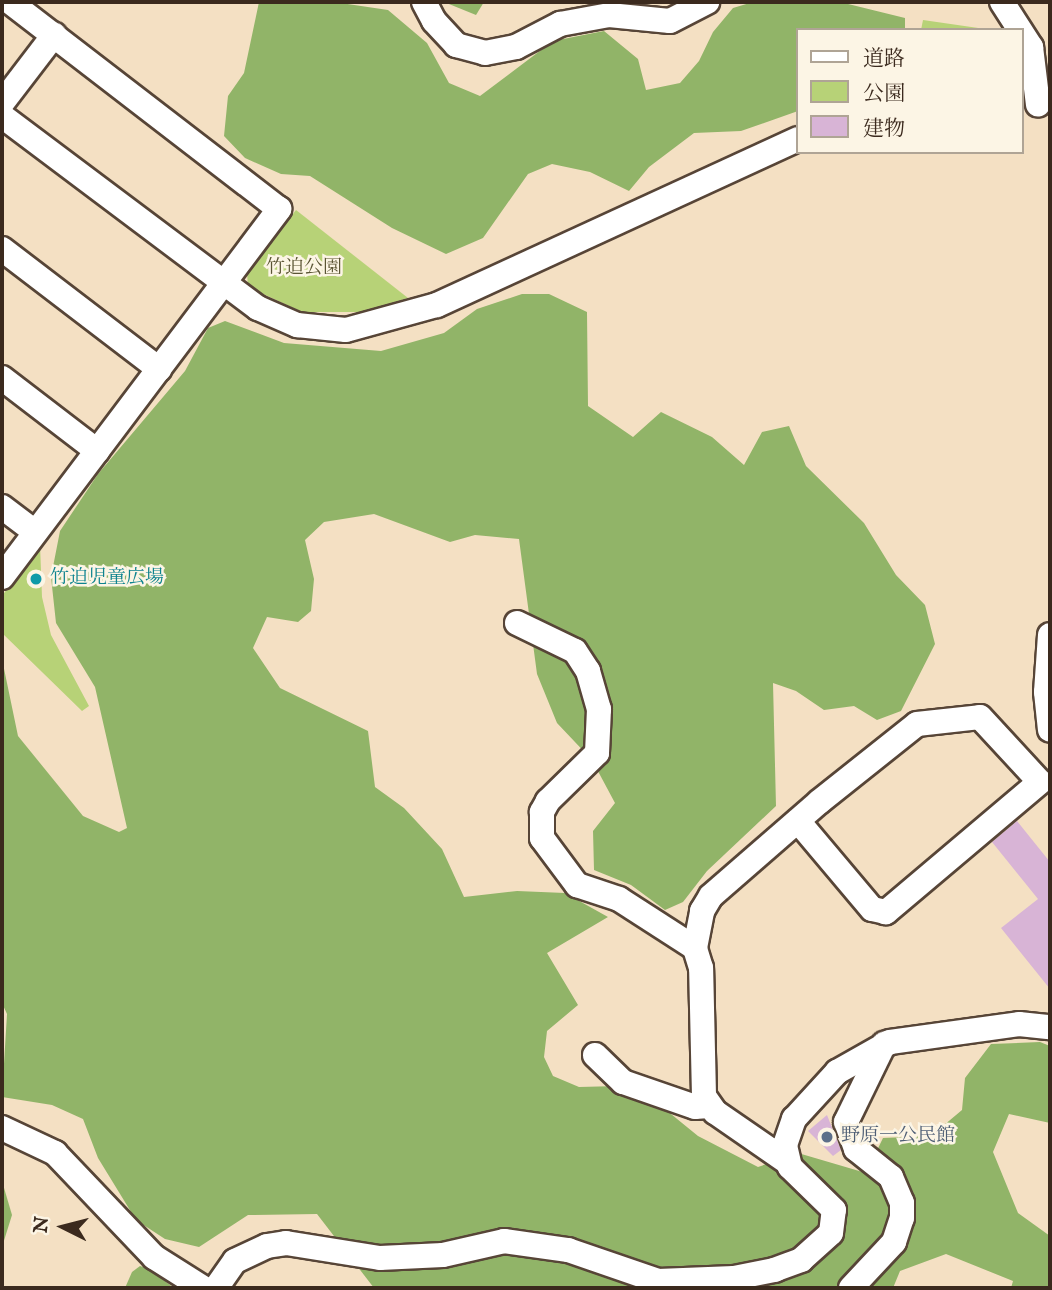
<!DOCTYPE html>
<html>
<head>
<meta charset="utf-8">
<style>
  body { margin:0 }
  #map { position:relative; width:1052px; height:1290px; overflow:hidden; background:#f4e0c3; font-family:"IM FELL English","Noto Serif JP",serif }
  div>[style] { position:absolute }
  [style*='--x'] { left:calc(var(--x)*1px); top:calc(var(--y)*1px); width:calc(var(--w)*1px); rotate:calc(var(--a)*1deg) }
  .green>* { inset:0; background:#b7d277 }
  .forest>* { inset:0; background:#91b468 }
  .building>* { inset:0; background:#d8b4d6 }
  .roads { filter:drop-shadow(2px 0 #574537) drop-shadow(-2px 0 #574537) drop-shadow(0 2px #574537) drop-shadow(0 -2px #574537) }
  .minor>* { height:24px; margin:-12px; padding:0 12px; transform-origin:12px; border-radius:12px; background:#fff }
  .dots>* { width:19px; height:19px; translate:-50% -50%; box-sizing:border-box; border:4px solid #fcf5e5; border-radius:50% }
  span { translate:-50% -50%; white-space:nowrap; text-align:center; line-height:1.15; -webkit-text-stroke:5px #fcf5e5; paint-order:stroke }
  .park-label { font-size:19px; color:#5a5434 }
  .culture-label { font-size:19px; color:#0d838f }
  .left { translate:0 -50%; text-align:left }
  .service-label { font-size:19px; color:#4e5e75 }
  .frame { position:absolute; inset:0; border:4px solid #3b2a1e; pointer-events:none }
  .legend { position:absolute; left:796px; top:28px; width:228px; height:126px; box-sizing:border-box; background:#fcf5e5; border:2px solid #afa495; margin:0; padding:9px 12px; list-style:none; font-size:21px; color:#3b2a1e }
  .legend li { display:flex; align-items:center; gap:14px; height:35px }
  .legend b { width:35px; border:2px solid #afa495 }
  .north { position:absolute; left:28px; top:1192px; width:70px; height:70px; -webkit-text-stroke:5px #fcf5e5; paint-order:stroke; rotate:276deg; font-size:19px; font-weight:700; line-height:28px; text-align:center; color:#3b2a1e }
  .north::after { content:''; display:block; margin:auto; width:24px; height:32px; background:#3b2a1e; clip-path:polygon(50% 0,100% 100%,50% 72%,0 100%) }
</style>
</head>
<body>
<div id="map">
  <div class="green">
    <div style="clip-path:polygon(923px 20px,992px 30px,921px 30px)"></div>
    <div style="clip-path:polygon(296px 210px,408px 298px,361px 312px,302px 312px,248px 287px,247px 273px)"></div>
    <div style="clip-path:polygon(40px 544px,42px 597px,51px 635px,89px 706px,82px 711px,2px 633px,2px 596px)"></div>
  </div>
  <div class="forest">
    <div style="clip-path:polygon(259px 2px,334px 2px,388px 10px,427px 43px,449px 83px,480px 96px,553px 41px,604px 31px,638px 59px,646px 90px,680px 83px,699px 61px,713px 32px,733px 8px,753px 2px,840px 2px,905px 18px,905px 30px,798px 30px,798px 111px,741px 131px,694px 133px,649px 167px,629px 191px,590px 172px,552px 164px,528px 174px,483px 238px,446px 254px,392px 228px,310px 176px,281px 174px,245px 158px,224px 136px,228px 96px,244px 73px)"></div>
    <div style="clip-path:polygon(444px 2px,484px 2px,476px 15px)"></div>
    <div style="clip-path:polygon(522px 294px,549px 294px,587px 312px,588px 406px,633px 437px,661px 412px,712px 437px,744px 465px,762px 432px,789px 426px,806px 466px,864px 523px,896px 575px,925px 605px,935px 644px,901px 711px,877px 720px,854px 706px,824px 710px,796px 691px,773px 683px,776px 806px,707px 871px,683px 902px,665px 910px,631px 885px,594px 870px,593px 831px,615px 803px,592px 760px,557px 723px,537px 674px,519px 539px,475px 535px,450px 542px,374px 514px,324px 522px,305px 540px,314px 579px,311px 611px,298px 622px,267px 617px,253px 648px,280px 688px,368px 731px,375px 787px,404px 808px,442px 849px,464px 897px,517px 891px,565px 893px,608px 917px,547px 953px,578px 1005px,547px 1031px,544px 1057px,553px 1076px,579px 1087px,618px 1086px,655px 1101px,698px 1136px,758px 1167px,798px 1153px,866px 1173px,883px 1138px,931px 1136px,962px 1110px,965px 1078px,991px 1044px,1040px 1042px,1050px 1046px,1050px 1123px,1009px 1114px,993px 1152px,1018px 1213px,1050px 1236px,1050px 1288px,1011px 1288px,1013px 1281px,946px 1254px,900px 1271px,893px 1288px,374px 1288px,317px 1214px,248px 1215px,199px 1247px,165px 1239px,136px 1220px,98px 1158px,83px 1119px,52px 1105px,2px 1097px,7px 1014px,2px 1003px,2px 659px,18px 736px,83px 816px,119px 832px,127px 828px,95px 687px,56px 623px,51px 577px,60px 531px,98px 474px,185px 371px,208px 328px,225px 321px,284px 343px,381px 351px,444px 333px,477px 309px)"></div>
    <div style="clip-path:polygon(2px 1181px,12px 1215px,2px 1247px)"></div>
    <div style="clip-path:polygon(140px 1266px,149px 1269px,174px 1288px,125px 1288px,132px 1272px)"></div>
  </div>
  <div class="building">
    <div style="clip-path:polygon(1017px 821px,1050px 862px,1050px 989px,1001px 928px,1038px 899px,992px 842px)"></div>
    <div style="clip-path:polygon(827px 1115px,841px 1150px,833px 1156px,808px 1131px)"></div>
  </div>
  <div class="roads">
    <div class="minor">
      <div style="--x:424;--y:2;--w:21;--a:62"></div>
      <div style="--x:434;--y:21;--w:33;--a:47"></div>
      <div style="--x:456;--y:45;--w:30;--a:15"></div>
      <div style="--x:485;--y:53;--w:32;--a:-11"></div>
      <div style="--x:516;--y:47;--w:50;--a:-27.6"></div>
      <div style="--x:560;--y:24;--w:50;--a:-10.4"></div>
      <div style="--x:609;--y:15;--w:61;--a:5.6"></div>
      <div style="--x:670;--y:21;--w:42;--a:-27.2"></div>
      <div style="--x:1002;--y:2;--w:54;--a:57.2"></div>
      <div style="--x:1031;--y:47;--w:58;--a:83.1"></div>
      <div style="--x:2;--y:103;--w:86;--a:-52.6"></div>
      <div style="--x:2;--y:116;--w:320;--a:36.9"></div>
      <div style="--x:258;--y:308;--w:43;--a:23.6"></div>
      <div style="--x:297;--y:325;--w:49;--a:5.8"></div>
      <div style="--x:346;--y:330;--w:94;--a:-15.4"></div>
      <div style="--x:437;--y:305;--w:397;--a:-24.7"></div>
      <div style="--x:2;--y:249;--w:198;--a:37.4"></div>
      <div style="--x:2;--y:378;--w:120;--a:37.5"></div>
      <div style="--x:2;--y:507;--w:41;--a:37.1"></div>
      <div style="--x:2;--y:577;--w:461;--a:-53"></div>
      <div style="--x:279;--y:209;--w:339;--a:-142.4"></div>
      <div style="--x:517;--y:623;--w:64;--a:25.8"></div>
      <div style="--x:575;--y:651;--w:24;--a:57"></div>
      <div style="--x:588;--y:671;--w:40;--a:74"></div>
      <div style="--x:599;--y:709;--w:44;--a:92.6"></div>
      <div style="--x:597;--y:753;--w:69;--a:135.6"></div>
      <div style="--x:548;--y:801;--w:13;--a:119"></div>
      <div style="--x:542;--y:812;--w:26;--a:90"></div>
      <div style="--x:542;--y:838;--w:59;--a:53.3"></div>
      <div style="--x:577;--y:885;--w:44;--a:18.4"></div>
      <div style="--x:619;--y:899;--w:90;--a:32.8"></div>
      <div style="--x:1050;--y:635;--w:57;--a:94"></div>
      <div style="--x:1046;--y:692;--w:38;--a:84"></div>
      <div style="--x:595;--y:1055;--w:39;--a:44"></div>
      <div style="--x:623;--y:1082;--w:76;--a:19.1"></div>
      <div style="--x:695;--y:1107;--w:14;--a:-4"></div>
      <div style="--x:2;--y:1128;--w:59;--a:25.3"></div>
      <div style="--x:55;--y:1153;--w:144;--a:46.4"></div>
      <div style="--x:154;--y:1257;--w:58;--a:32.3"></div>
      <div style="--x:786;--y:1161;--w:86;--a:-145.4"></div>
      <div style="--x:715;--y:1112;--w:19;--a:-125"></div>
      <div style="--x:704;--y:1096;--w:128;--a:-91.3"></div>
      <div style="--x:701;--y:968;--w:21;--a:-107"></div>
      <div style="--x:695;--y:948;--w:38;--a:-79"></div>
      <div style="--x:702;--y:911;--w:17;--a:-59"></div>
      <div style="--x:711;--y:896;--w:143;--a:-41"></div>
      <div style="--x:819;--y:802;--w:125;--a:-38.5"></div>
      <div style="--x:917;--y:724;--w:63;--a:-6.3"></div>
      <div style="--x:980;--y:717;--w:88;--a:47.3"></div>
      <div style="--x:1040;--y:782;--w:202;--a:139.8"></div>
      <div style="--x:886;--y:912;--w:14;--a:-168"></div>
      <div style="--x:872;--y:909;--w:115;--a:-130.1"></div>
      <div style="--x:216;--y:1288;--w:33;--a:-55"></div>
      <div style="--x:235;--y:1261;--w:35;--a:-25"></div>
      <div style="--x:267;--y:1246;--w:19;--a:-9"></div>
      <div style="--x:286;--y:1243;--w:95;--a:9.1"></div>
      <div style="--x:380;--y:1258;--w:63;--a:-2.7"></div>
      <div style="--x:443;--y:1255;--w:63;--a:-12.9"></div>
      <div style="--x:504;--y:1241;--w:65;--a:8"></div>
      <div style="--x:568;--y:1250;--w:95;--a:19"></div>
      <div style="--x:658;--y:1281;--w:76;--a:-2.3"></div>
      <div style="--x:734;--y:1278;--w:41;--a:-11.3"></div>
      <div style="--x:774;--y:1270;--w:29;--a:-20"></div>
      <div style="--x:801;--y:1260;--w:40;--a:-42"></div>
      <div style="--x:831;--y:1233;--w:23;--a:-83"></div>
      <div style="--x:834;--y:1210;--w:62;--a:-135.7"></div>
      <div style="--x:790;--y:1167;--w:23;--a:-103"></div>
      <div style="--x:785;--y:1145;--w:28;--a:-71"></div>
      <div style="--x:794;--y:1119;--w:64;--a:-47.5"></div>
      <div style="--x:837;--y:1072;--w:61;--a:-29.5"></div>
      <div style="--x:890;--y:1042;--w:130;--a:-7.9"></div>
      <div style="--x:1019;--y:1024;--w:31;--a:6"></div>
      <div style="--x:851;--y:1288;--w:63;--a:-46.9"></div>
      <div style="--x:894;--y:1242;--w:25;--a:-72"></div>
      <div style="--x:902;--y:1218;--w:15;--a:-90"></div>
      <div style="--x:902;--y:1203;--w:28;--a:-113"></div>
      <div style="--x:891;--y:1177;--w:45;--a:-141.3"></div>
      <div style="--x:856;--y:1149;--w:29;--a:-110"></div>
      <div style="--x:846;--y:1122;--w:87;--a:-64"></div>
    </div>
  </div>
  <div class="dots">
    <div style="left:36px;top:579px;background:#0f9aa8"></div>
    <div style="left:827px;top:1137px;background:#5c6f8a"></div>
  </div>
  <div class="park-label">
    <span style="left:304px;top:269px">竹迫公園</span>
  </div>
  <div class="culture-label">
    <span class="left" style="left:50px;top:579px">竹迫児童広場</span>
  </div>
  <div class="service-label">
    <span class="left" style="left:841px;top:1137px">野原一公民館</span>
  </div>
  <div class="frame"></div>
  <ul class="legend">
  <li><b style="height:9px;background:#fff"></b>道路</li>
  <li><b style="height:19px;background:#b7d277"></b>公園</li>
  <li><b style="height:19px;background:#d8b4d6"></b>建物</li>
  </ul>
  <div class="north">N</div>
</div>
</body>
</html>
